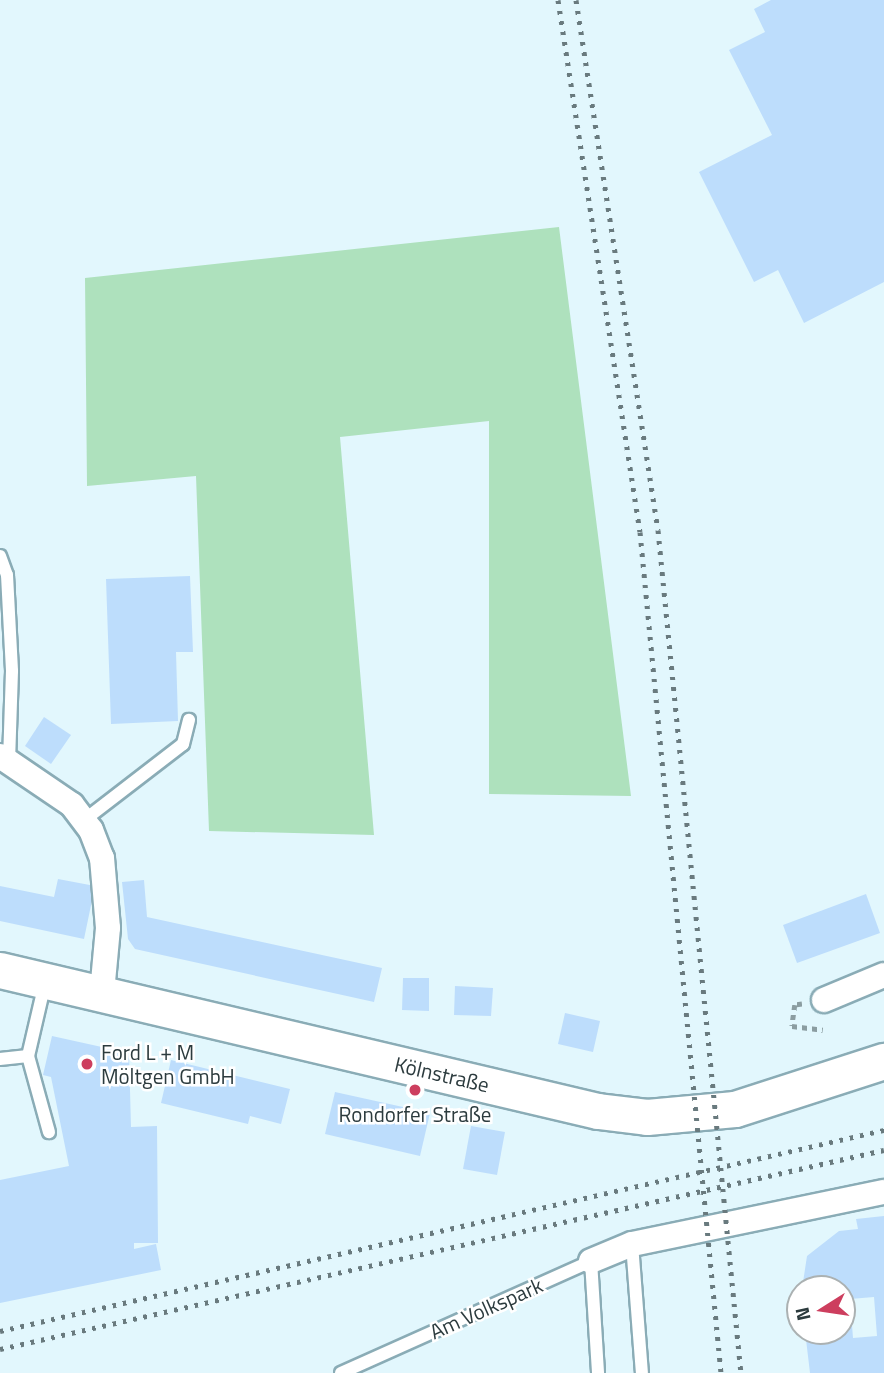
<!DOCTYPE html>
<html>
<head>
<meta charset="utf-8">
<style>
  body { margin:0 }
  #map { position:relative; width:884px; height:1373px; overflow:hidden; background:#e2f7fd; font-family:"Titillium Web",sans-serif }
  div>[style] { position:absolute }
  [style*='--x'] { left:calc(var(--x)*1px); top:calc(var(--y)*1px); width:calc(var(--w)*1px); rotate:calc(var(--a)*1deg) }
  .green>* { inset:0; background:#aee1bd }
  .building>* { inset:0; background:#bdddfc }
  .path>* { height:4.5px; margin-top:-2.25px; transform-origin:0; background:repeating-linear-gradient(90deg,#8b9da1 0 5px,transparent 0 10px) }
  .roads { filter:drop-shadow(2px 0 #8aacb6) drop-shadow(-2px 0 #8aacb6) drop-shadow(0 2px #8aacb6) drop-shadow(0 -2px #8aacb6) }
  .lane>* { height:12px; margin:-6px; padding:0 6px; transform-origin:6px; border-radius:6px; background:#fff }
  .street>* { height:24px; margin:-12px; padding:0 12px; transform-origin:12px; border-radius:12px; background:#fff }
  .secondary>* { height:35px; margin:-17.5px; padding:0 17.5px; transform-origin:17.5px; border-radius:17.5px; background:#fff }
  .rail>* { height:5px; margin-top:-2.5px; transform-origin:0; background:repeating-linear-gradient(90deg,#697a7e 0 3.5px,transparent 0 10.5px) }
  .dots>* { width:19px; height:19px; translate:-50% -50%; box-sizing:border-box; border:4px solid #fff; border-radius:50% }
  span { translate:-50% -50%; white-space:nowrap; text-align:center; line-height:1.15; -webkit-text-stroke:5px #fff; paint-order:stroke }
  .poi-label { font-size:21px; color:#2c3b3e }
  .left { translate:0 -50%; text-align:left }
  .street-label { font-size:21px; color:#2c3b3e }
  .north { position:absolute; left:786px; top:1275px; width:70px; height:70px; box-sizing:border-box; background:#fff; border:2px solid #abb1b2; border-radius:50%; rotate:258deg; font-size:19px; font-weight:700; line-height:28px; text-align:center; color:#2c3b3e }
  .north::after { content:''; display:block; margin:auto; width:24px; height:32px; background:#cd3e5e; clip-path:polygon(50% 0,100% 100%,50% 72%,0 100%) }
</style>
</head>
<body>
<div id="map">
  <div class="green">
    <div style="clip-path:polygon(559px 227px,631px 796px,489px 794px,489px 421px,340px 437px,374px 835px,209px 831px,196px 476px,87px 486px,85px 278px)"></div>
  </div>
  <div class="building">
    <div style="clip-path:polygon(771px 0,884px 0,884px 282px,804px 323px,778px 270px,754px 282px,699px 172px,772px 135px,729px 50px,765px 32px,754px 9px)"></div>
    <div style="clip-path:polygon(190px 576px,193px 652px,176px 652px,178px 721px,111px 724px,106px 579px)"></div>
    <div style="clip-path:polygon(44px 717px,71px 735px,51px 764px,25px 746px)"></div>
    <div style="clip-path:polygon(58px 879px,95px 886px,84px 939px,0 921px,0 886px,54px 897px)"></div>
    <div style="clip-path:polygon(144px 880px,147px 917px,382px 968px,374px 1002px,135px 949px,128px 939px,122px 882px)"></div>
    <div style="clip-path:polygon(866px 894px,880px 933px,797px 963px,783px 925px)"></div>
    <div style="clip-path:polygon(403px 978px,429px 978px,429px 1011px,402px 1010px)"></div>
    <div style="clip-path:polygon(455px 986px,493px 988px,491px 1016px,454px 1015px)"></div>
    <div style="clip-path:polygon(565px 1013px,600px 1021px,593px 1052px,558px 1044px)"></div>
    <div style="clip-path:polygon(52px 1036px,129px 1053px,131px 1127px,157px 1126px,158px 1243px,134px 1243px,134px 1249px,156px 1244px,161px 1270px,0 1303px,0 1180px,69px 1166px,51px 1077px,43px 1075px)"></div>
    <div style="clip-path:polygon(171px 1060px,290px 1089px,281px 1124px,250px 1116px,248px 1124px,161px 1103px)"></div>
    <div style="clip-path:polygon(335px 1092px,430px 1113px,420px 1156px,325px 1134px)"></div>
    <div style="clip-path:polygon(471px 1126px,505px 1132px,497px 1175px,463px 1169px)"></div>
    <div style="clip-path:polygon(evenodd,884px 1216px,884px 1373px,810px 1373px,805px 1331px,842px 1331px,842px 1289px,802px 1289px,807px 1256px,839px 1231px,858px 1229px,856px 1219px,884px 1216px,874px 1297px,877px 1336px,853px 1338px,850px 1299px,874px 1297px)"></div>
  </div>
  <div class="path">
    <div style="--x:802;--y:1004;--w:7;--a:172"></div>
    <div style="--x:795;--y:1005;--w:21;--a:98"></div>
    <div style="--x:792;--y:1026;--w:31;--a:7"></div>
  </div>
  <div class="roads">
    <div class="lane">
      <div style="--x:0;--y:556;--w:20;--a:70"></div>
      <div style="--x:7;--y:575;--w:96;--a:87"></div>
      <div style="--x:12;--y:671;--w:90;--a:91.9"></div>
      <div style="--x:83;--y:821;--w:126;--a:-37.6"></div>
      <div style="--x:183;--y:744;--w:25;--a:-76"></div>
      <div style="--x:45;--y:983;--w:75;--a:103.1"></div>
      <div style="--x:28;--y:1056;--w:79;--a:74.6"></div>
      <div style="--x:0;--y:1059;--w:28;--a:-6"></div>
      <div style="--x:632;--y:1244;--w:129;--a:85.6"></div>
      <div style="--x:341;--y:1373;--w:274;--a:-24.1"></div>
      <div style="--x:591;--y:1261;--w:112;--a:86.4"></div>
    </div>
    <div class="street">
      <div style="--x:0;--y:756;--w:87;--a:34.2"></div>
      <div style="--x:72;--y:805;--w:31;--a:53"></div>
      <div style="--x:91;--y:830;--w:30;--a:69"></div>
      <div style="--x:102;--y:858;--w:70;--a:85.1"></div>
      <div style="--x:108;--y:928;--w:65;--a:95.3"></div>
      <div style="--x:824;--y:1000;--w:65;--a:-22.6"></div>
      <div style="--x:591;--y:1261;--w:44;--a:-22.5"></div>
      <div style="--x:632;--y:1244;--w:257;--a:-11.7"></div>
    </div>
    <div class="secondary">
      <div style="--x:0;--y:970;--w:614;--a:13.27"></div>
      <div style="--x:598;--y:1111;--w:49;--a:7"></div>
      <div style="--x:647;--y:1117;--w:88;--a:-5.2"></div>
      <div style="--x:735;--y:1109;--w:157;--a:-17.9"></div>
    </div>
  </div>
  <div class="rail">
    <div style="--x:558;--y:0;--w:538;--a:81.24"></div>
    <div style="--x:640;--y:532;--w:845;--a:84.5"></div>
    <div style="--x:576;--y:0;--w:536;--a:81.21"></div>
    <div style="--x:658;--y:530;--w:847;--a:84.38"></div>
    <div style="--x:0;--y:1331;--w:907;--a:-12.81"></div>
    <div style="--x:0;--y:1349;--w:906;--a:-12.69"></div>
  </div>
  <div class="dots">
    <div style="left:87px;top:1064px;background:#cd3e5e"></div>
    <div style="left:415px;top:1090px;background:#cd3e5e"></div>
  </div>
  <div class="poi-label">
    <span class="left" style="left:101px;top:1064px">Ford L + M<br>Möltgen GmbH</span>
    <span style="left:415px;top:1114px">Rondorfer Straße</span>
  </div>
  <div class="street-label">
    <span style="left:442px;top:1074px;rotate:13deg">Kölnstraße</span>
    <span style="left:486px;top:1308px;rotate:-24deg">Am Volkspark</span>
  </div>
  <div class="north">N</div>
</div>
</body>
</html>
